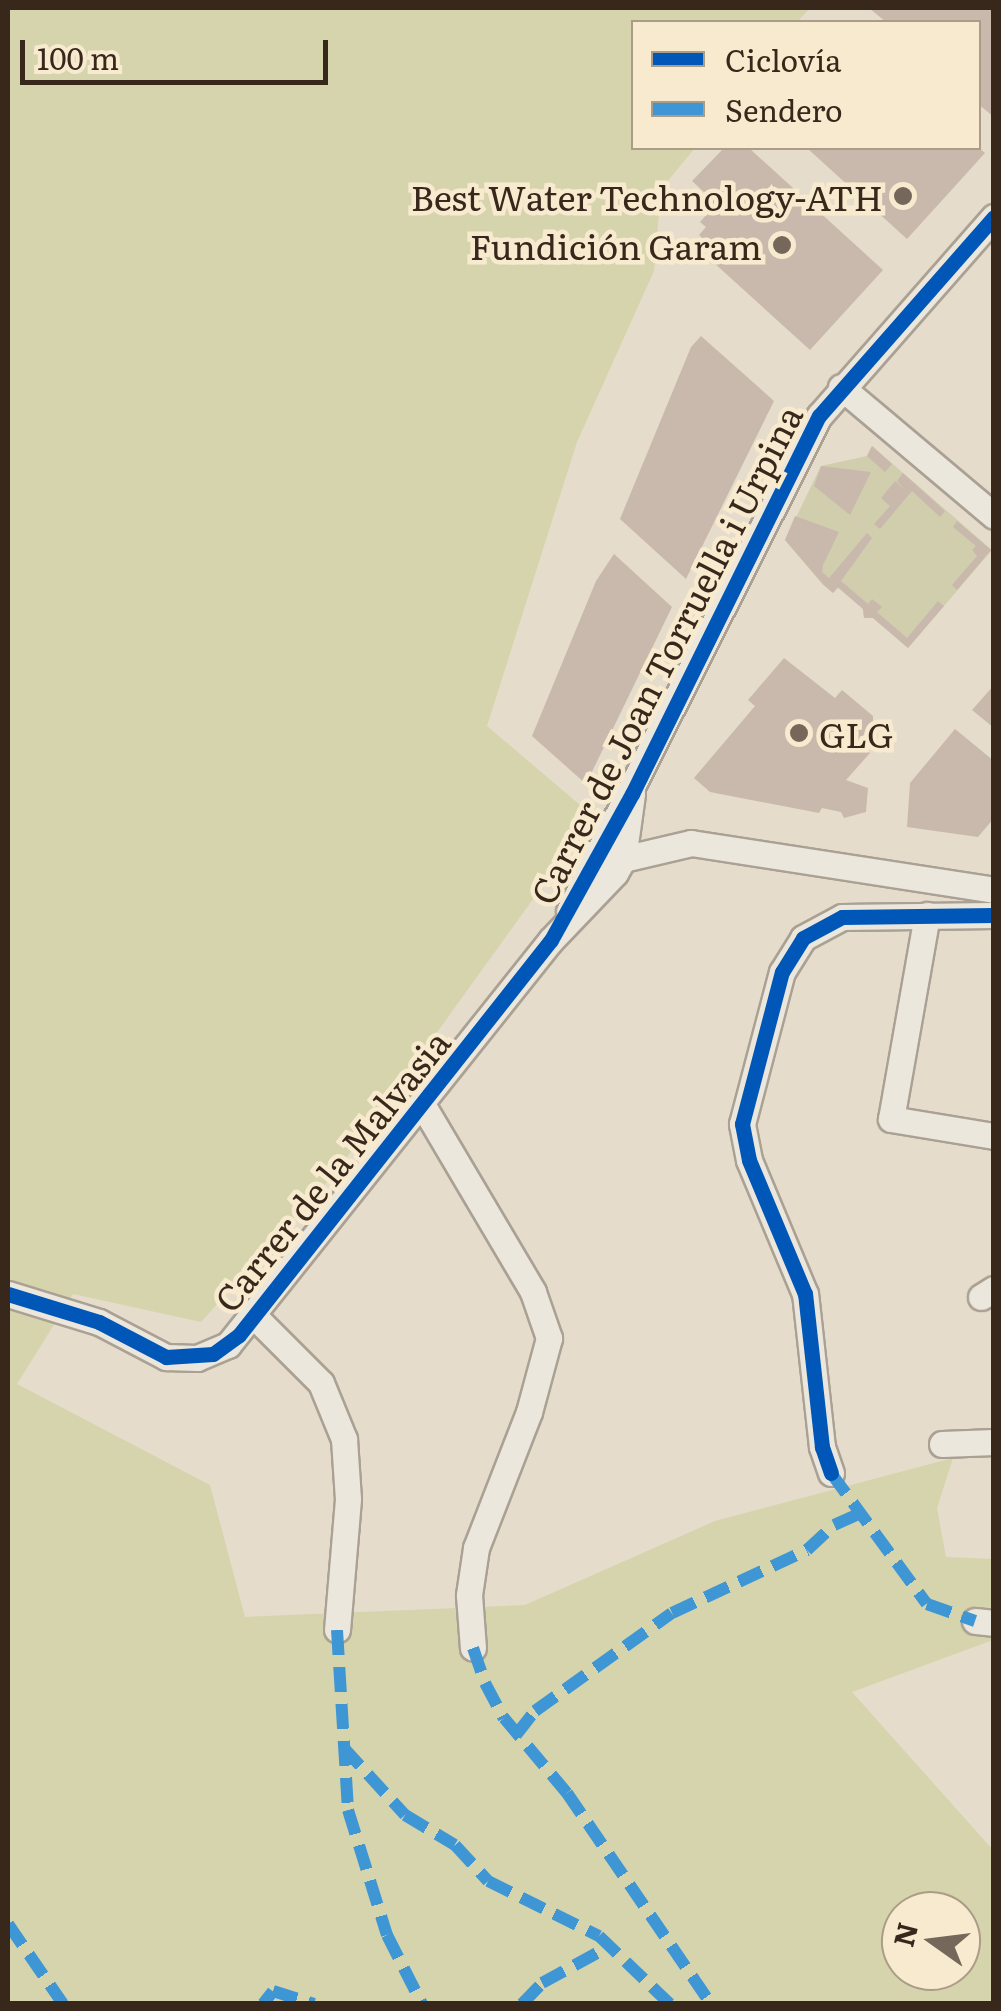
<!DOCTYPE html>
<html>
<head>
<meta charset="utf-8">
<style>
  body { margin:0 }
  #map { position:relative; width:1001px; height:2011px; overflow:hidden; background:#e5dccb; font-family:Literata,serif }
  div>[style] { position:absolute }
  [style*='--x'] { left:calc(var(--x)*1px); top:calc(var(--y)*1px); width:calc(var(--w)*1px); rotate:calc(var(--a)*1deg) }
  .green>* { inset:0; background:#d6d4ac }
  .cemetery>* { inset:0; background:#d0ceac }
  .building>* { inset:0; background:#c9b9ac }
  .roads { filter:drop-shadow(2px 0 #aaa194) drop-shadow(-2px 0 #aaa194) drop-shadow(0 2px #aaa194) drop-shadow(0 -2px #aaa194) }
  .minor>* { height:25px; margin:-12.5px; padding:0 12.5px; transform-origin:12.5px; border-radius:12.5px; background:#ece7dd }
  .quiet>* { height:12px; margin-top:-6px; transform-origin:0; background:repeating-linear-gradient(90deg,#3e96d4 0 25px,transparent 0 37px) }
  .cycleway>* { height:15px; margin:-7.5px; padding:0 7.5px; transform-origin:7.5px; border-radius:7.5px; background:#0057b8 }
  .dots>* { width:28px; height:28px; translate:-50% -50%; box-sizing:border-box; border:5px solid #f7eacf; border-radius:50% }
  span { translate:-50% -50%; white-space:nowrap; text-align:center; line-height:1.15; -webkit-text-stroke:9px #f7eacf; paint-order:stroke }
  .poi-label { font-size:35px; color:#38281c }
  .right { translate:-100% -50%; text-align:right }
  .left { translate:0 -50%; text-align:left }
  .street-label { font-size:35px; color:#38281c }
  .frame { position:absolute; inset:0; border:10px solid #38281c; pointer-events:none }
  .legend { position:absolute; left:631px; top:20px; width:350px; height:130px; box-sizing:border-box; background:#f7eacf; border:2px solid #ab9c87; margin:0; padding:12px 18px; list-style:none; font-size:30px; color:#38281c }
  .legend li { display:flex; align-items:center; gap:20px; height:50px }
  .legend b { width:50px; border:2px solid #ab9c87 }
  .north { position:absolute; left:881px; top:1891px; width:100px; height:100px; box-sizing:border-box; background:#f7eacf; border:2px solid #ab9c87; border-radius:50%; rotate:284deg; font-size:28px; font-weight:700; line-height:40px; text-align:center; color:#38281c }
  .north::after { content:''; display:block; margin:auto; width:35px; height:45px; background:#756759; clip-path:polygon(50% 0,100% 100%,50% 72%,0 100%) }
  .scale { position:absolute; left:20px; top:40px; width:308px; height:45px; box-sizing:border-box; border:5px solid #38281c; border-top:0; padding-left:12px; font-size:30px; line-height:35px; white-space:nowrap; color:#38281c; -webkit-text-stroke:8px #f7eacf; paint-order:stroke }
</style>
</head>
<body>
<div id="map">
  <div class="green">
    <div style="clip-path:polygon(evenodd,8px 8px,810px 8px,797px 22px,634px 22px,634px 148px,695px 148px,661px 189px,654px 271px,577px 442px,487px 726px,593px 816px,337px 1171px,201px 1322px,73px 1294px,17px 1384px,210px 1485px,245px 1617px,525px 1605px,715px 1521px,953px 1458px,937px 1508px,946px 1557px,993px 1559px,993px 1640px,852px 1692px,993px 1850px,993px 2003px,8px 2004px,8px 8px,901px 1911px,961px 1911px,961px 1971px,901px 1971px,901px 1911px)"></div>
  </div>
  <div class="cemetery">
    <div style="clip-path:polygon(872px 446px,992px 550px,908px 648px,873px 618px,864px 618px,863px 609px,838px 588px,833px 593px,823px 585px,785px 540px,821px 466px,867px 456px)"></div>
  </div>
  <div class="building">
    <div style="clip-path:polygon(869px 8px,994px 8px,994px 117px,978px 104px,978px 22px,886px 22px)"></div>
    <div style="clip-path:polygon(724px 148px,749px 148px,883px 270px,810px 350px,713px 262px,720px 254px,699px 235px,706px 227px,700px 222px,708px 213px,699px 203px,707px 195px,692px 181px)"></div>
    <div style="clip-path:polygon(807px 148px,979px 148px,985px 153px,907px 239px)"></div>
    <div style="clip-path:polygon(701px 336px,774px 401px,686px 579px,620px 519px,691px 347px)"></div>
    <div style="clip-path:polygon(872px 446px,892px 464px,885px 472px,867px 456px)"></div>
    <div style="clip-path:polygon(821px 466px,871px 472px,850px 515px,814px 486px)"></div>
    <div style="clip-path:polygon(903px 473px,945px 511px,940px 517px,912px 491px,880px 529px,874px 524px,890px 506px,881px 498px,895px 481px,904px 489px,897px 481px)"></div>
    <div style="clip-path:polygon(795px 516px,839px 532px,823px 565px,822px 572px,829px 578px,867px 533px,872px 538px,841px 581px,868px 604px,872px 599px,882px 607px,877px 612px,907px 638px,938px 601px,944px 606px,908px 648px,873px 618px,864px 618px,863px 609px,838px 587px,833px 593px,823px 584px,785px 540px)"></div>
    <div style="clip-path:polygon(957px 521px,991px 550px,957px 590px,952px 585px,977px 556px,972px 550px,976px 546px,953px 527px)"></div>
    <div style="clip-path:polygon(614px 554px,672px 607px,586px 784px,532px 736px,596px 581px)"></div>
    <div style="clip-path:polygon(784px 658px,835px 698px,842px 690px,873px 716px,873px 724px,857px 742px,870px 753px,846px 780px,868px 788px,866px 812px,844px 818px,841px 812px,822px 808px,819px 813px,710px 792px,694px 778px,755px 706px,748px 700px)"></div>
    <div style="clip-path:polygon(994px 685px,994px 728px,972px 710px)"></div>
    <div style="clip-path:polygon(955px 729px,994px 761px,994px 818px,978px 837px,907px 827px,910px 783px)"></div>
  </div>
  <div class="roads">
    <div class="minor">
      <div style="--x:841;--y:387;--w:200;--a:40.1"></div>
      <div style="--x:623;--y:859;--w:70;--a:-13.2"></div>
      <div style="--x:691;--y:843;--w:307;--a:8.8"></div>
      <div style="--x:569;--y:911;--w:555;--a:-63.2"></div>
      <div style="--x:819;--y:416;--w:265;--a:-48.7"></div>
      <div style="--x:927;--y:915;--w:207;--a:100"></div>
      <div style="--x:891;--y:1119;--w:104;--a:9.4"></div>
      <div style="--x:422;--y:1104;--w:218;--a:59.4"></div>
      <div style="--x:533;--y:1292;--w:49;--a:70.8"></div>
      <div style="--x:549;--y:1338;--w:77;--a:105.1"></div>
      <div style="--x:529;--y:1412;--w:146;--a:111.3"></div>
      <div style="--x:476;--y:1548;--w:48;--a:98.5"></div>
      <div style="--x:469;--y:1595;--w:53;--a:85.7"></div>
      <div style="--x:8;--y:1294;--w:95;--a:17.1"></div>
      <div style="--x:99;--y:1322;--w:76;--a:27.6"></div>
      <div style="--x:166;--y:1357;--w:31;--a:2"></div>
      <div style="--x:197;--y:1358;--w:34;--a:-23"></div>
      <div style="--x:228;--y:1345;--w:518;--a:-51.43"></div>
      <div style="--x:551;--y:940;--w:93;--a:-46.3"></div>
      <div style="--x:615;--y:873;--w:16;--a:-60"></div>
      <div style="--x:623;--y:859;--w:66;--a:-82.1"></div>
      <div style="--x:981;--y:1297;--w:15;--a:-32"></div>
      <div style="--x:255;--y:1317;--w:93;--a:45"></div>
      <div style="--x:321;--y:1383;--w:61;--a:67.7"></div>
      <div style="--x:344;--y:1439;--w:60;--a:86.2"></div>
      <div style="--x:348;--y:1499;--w:131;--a:94.8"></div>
      <div style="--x:942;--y:1444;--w:52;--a:-2.2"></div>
      <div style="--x:831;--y:1473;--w:28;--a:-109"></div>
      <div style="--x:822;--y:1447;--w:154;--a:-96.3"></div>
      <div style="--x:805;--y:1294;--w:145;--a:-112.7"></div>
      <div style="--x:749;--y:1160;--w:37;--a:-101"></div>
      <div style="--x:742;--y:1124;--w:157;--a:-75.3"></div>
      <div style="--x:782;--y:972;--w:40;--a:-58"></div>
      <div style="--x:803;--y:938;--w:44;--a:-28.3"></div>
      <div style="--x:842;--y:917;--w:152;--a:-0.8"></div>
      <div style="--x:975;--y:1621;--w:19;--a:6"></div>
    </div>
  </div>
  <div class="quiet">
    <div style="--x:831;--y:1473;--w:162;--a:53.8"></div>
    <div style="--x:927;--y:1604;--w:51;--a:19.5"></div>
    <div style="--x:337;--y:1630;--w:180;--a:86.5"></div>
    <div style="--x:348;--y:1810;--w:131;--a:72.7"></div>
    <div style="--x:387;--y:1935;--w:77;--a:63.1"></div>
    <div style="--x:473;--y:1648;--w:37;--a:71"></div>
    <div style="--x:485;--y:1683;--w:40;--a:62"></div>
    <div style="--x:504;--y:1718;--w:98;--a:50"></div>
    <div style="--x:567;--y:1793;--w:255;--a:55.7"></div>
    <div style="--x:516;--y:1735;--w:31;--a:-52"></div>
    <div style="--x:535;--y:1711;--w:168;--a:-35.6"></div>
    <div style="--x:672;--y:1613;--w:149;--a:-25"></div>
    <div style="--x:807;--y:1550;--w:37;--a:-43"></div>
    <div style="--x:834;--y:1525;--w:30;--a:-24"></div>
    <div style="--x:343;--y:1747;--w:92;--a:47.6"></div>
    <div style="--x:405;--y:1815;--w:58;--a:31"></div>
    <div style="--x:455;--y:1845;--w:49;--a:47.5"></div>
    <div style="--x:488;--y:1881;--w:124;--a:26.4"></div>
    <div style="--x:599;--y:1936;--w:98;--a:43.8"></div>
    <div style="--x:8;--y:1924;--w:97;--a:55.5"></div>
    <div style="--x:263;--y:2004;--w:16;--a:-52"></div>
    <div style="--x:273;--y:1991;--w:43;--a:17.6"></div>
    <div style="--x:522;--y:2004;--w:29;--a:-46"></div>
    <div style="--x:542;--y:1983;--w:77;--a:-28.6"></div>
  </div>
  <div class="cycleway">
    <div style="--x:8;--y:1294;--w:95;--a:17.1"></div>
    <div style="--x:99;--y:1322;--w:76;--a:27.6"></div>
    <div style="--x:166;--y:1357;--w:47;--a:-3.7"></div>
    <div style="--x:213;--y:1354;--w:32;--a:-36"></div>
    <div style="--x:239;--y:1335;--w:503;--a:-51.7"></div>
    <div style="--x:551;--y:940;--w:167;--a:-61"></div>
    <div style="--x:632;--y:794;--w:422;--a:-63.7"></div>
    <div style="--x:819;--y:416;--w:265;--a:-48.7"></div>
    <div style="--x:831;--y:1473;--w:28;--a:-109"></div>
    <div style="--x:822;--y:1447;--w:154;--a:-96.3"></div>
    <div style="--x:805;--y:1294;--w:145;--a:-112.7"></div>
    <div style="--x:749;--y:1160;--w:37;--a:-101"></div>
    <div style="--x:742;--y:1124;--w:157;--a:-75.3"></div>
    <div style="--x:782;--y:972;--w:40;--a:-58"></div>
    <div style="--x:803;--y:938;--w:44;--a:-28.3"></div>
    <div style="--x:842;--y:917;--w:152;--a:-0.8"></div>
  </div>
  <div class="dots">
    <div style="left:903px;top:196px;background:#756759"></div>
    <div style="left:782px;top:245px;background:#756759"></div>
    <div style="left:799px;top:733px;background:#756759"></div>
  </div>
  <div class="poi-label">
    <span class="right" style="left:883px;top:196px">Best Water Technology-ATH</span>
    <span class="right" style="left:762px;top:245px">Fundición Garam</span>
    <span class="left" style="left:819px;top:733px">GLG</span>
  </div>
  <div class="street-label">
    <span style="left:665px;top:654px;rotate:-63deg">Carrer de Joan Torruella i Urpina</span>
    <span style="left:331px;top:1170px;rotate:-51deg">Carrer de la Malvasia</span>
  </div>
  <div class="frame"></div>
  <ul class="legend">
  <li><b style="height:12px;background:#0057b8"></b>Ciclovía</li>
  <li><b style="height:12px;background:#3e96d4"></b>Sendero</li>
  </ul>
  <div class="north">N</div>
  <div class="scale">100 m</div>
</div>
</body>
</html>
